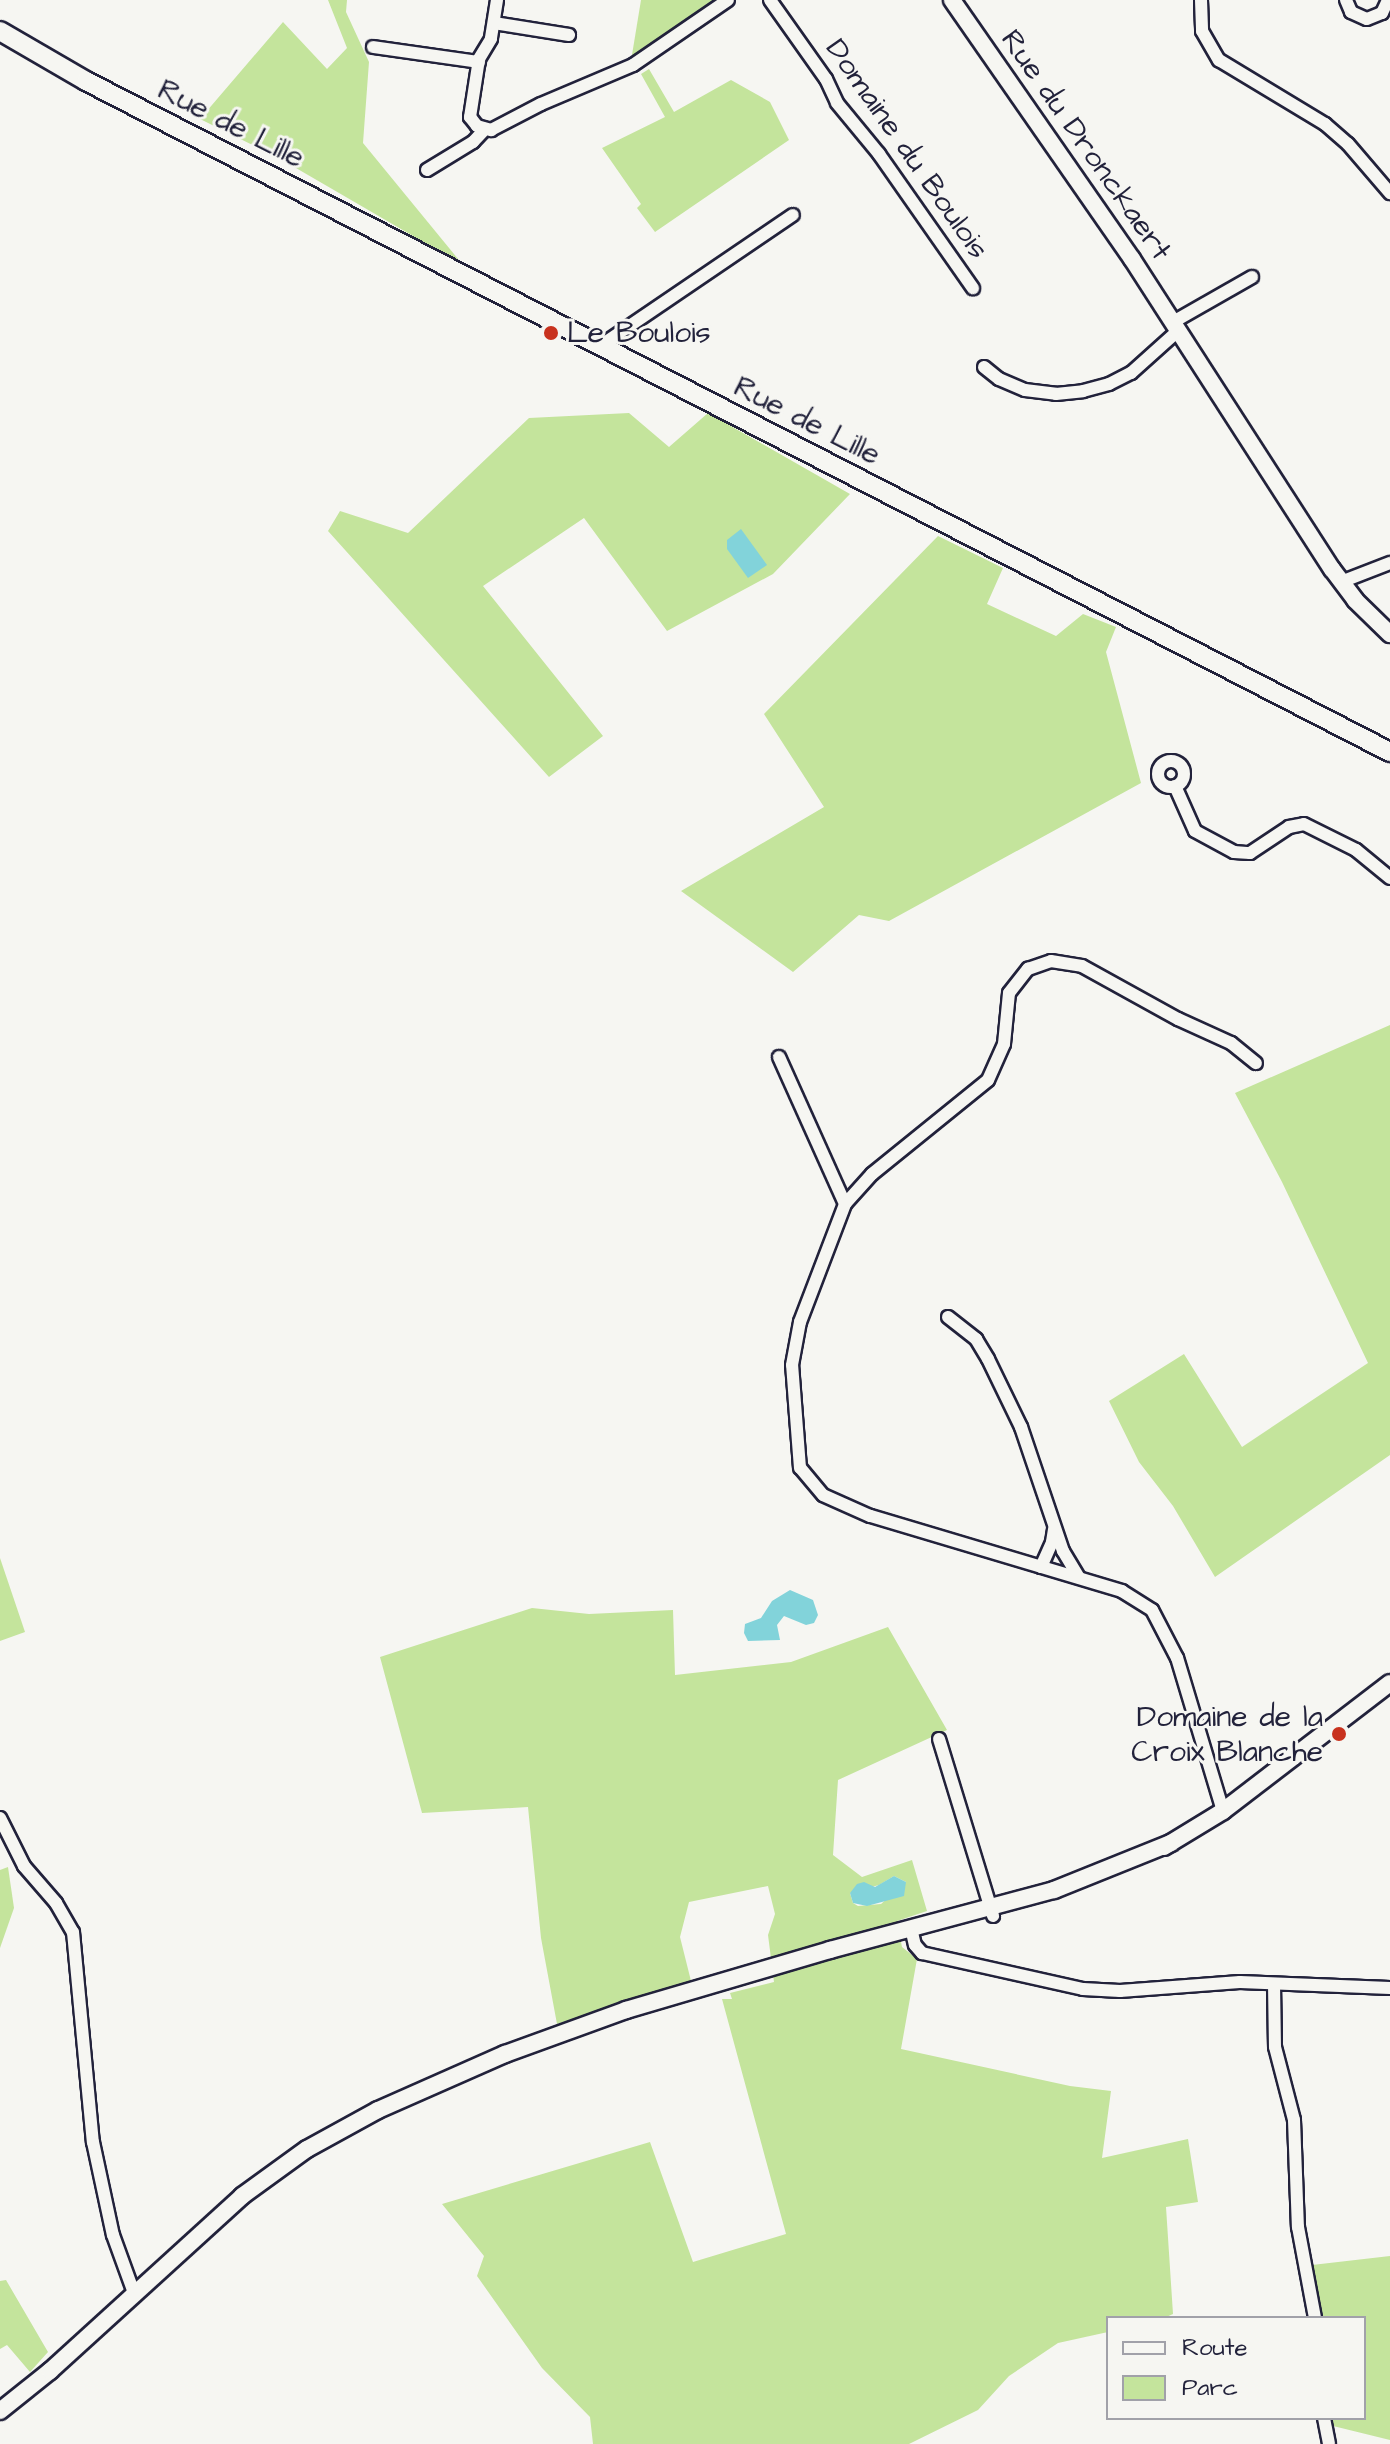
<!DOCTYPE html>
<html>
<head>
<meta charset="utf-8">
<style>
  body { margin:0 }
  #map { position:relative; width:1390px; height:2444px; overflow:hidden; background:#f6f6f2; font-family:"Architects Daughter",sans-serif }
  div>[style] { position:absolute }
  [style*='--x'] { left:calc(var(--x)*1px); top:calc(var(--y)*1px); width:calc(var(--w)*1px); rotate:calc(var(--a)*1deg) }
  .green>* { inset:0; background:#c4e49c }
  .water>* { inset:0; background:#82d3da }
  .roads { filter:drop-shadow(2px 0 #22223b) drop-shadow(-2px 0 #22223b) drop-shadow(0 2px #22223b) drop-shadow(0 -2px #22223b) }
  .minor>* { height:12px; margin:-6px; padding:0 6px; transform-origin:6px; border-radius:6px; background:#f6f6f2 }
  .minor>.ring { margin:-6px; padding:0; box-sizing:content-box; background:none; border:12px solid #f6f6f2; border-radius:50% }
  .secondary>* { height:16px; margin:-8px; padding:0 8px; transform-origin:8px; border-radius:8px; background:#f6f6f2 }
  .primary>* { height:18px; margin:-9px; padding:0 9px; transform-origin:9px; border-radius:9px; background:#f6f6f2 }
  .dots>* { width:22px; height:22px; translate:-50% -50%; box-sizing:border-box; border:4px solid #f6f6f2; border-radius:50% }
  span { translate:-50% -50%; white-space:nowrap; text-align:center; line-height:1.15; -webkit-text-stroke:6px #f6f6f2; paint-order:stroke }
  .street-label { font-size:30px; color:#22223b }
  .poi-label { font-size:30px; color:#22223b }
  .left { translate:0 -50%; text-align:left }
  .right { translate:-100% -50%; text-align:right }
  .legend { position:absolute; left:1106px; top:2316px; width:260px; height:104px; box-sizing:border-box; background:#f6f6f2; border:2px solid #a1a1a9; margin:0; padding:10px 14px; list-style:none; font-size:24px; color:#22223b }
  .legend li { display:flex; align-items:center; gap:16px; height:40px }
  .legend b { width:40px; border:2px solid #a1a1a9 }
</style>
</head>
<body>
<div id="map">
  <div class="green">
    <div style="clip-path:polygon(328px 0,347px 0,346px 12px,369px 62px,363px 143px,463px 265px,277px 157px,200px 119px,283px 22px,327px 69px,347px 48px)"></div>
    <div style="clip-path:polygon(641px 0,718px 0,631px 61px)"></div>
    <div style="clip-path:polygon(649px 69px,674px 112px,731px 80px,770px 102px,789px 140px,655px 232px,637px 208px,641px 204px,602px 148px,665px 117px,641px 74px)"></div>
    <div style="clip-path:polygon(629px 413px,669px 447px,708px 413px,850px 494px,773px 574px,667px 631px,584px 518px,483px 586px,603px 736px,549px 777px,328px 531px,340px 511px,408px 533px,529px 418px)"></div>
    <div style="clip-path:polygon(938px 536px,1003px 568px,987px 604px,1056px 636px,1083px 614px,1116px 627px,1106px 652px,1141px 783px,889px 921px,859px 915px,793px 972px,681px 891px,824px 807px,764px 714px)"></div>
    <div style="clip-path:polygon(1390px 1025px,1390px 1455px,1215px 1577px,1173px 1506px,1139px 1462px,1109px 1401px,1184px 1354px,1242px 1447px,1368px 1363px,1282px 1182px,1235px 1093px)"></div>
    <div style="clip-path:polygon(0 1558px,25px 1632px,0 1641px)"></div>
    <div style="clip-path:polygon(evenodd,532px 1608px,589px 1614px,673px 1610px,675px 1675px,791px 1662px,888px 1627px,947px 1730px,838px 1780px,833px 1855px,862px 1877px,912px 1860px,927px 1911px,897px 1921px,902px 1947px,917px 1959px,901px 2049px,1070px 2086px,1111px 2091px,1102px 2158px,1188px 2139px,1198px 2202px,1166px 2207px,1173px 2314px,1164px 2318px,1108px 2318px,1108px 2332px,1058px 2343px,1009px 2376px,978px 2410px,909px 2444px,593px 2444px,590px 2417px,542px 2368px,477px 2276px,484px 2256px,442px 2204px,650px 2142px,693px 2262px,786px 2234px,722px 1999px,732px 1999px,730px 1993px,774px 1982px,768px 1935px,775px 1914px,768px 1886px,689px 1902px,680px 1937px,691px 1981px,557px 2024px,541px 1938px,528px 1807px,422px 1813px,380px 1657px,532px 1608px,894px 1876px,906px 1882px,881px 1904px,858px 1906px,853px 1903px,850px 1893px,879px 1885px,894px 1876px)"></div>
    <div style="clip-path:polygon(8px 1867px,14px 1908px,0 1948px,0 1870px)"></div>
    <div style="clip-path:polygon(1390px 2256px,1390px 2440px,1329px 2425px,1329px 2418px,1364px 2418px,1364px 2318px,1319px 2318px,1312px 2265px)"></div>
    <div style="clip-path:polygon(6px 2280px,48px 2352px,30px 2372px,7px 2345px,0 2349px,0 2281px)"></div>
  </div>
  <div class="water">
    <div style="clip-path:polygon(741px 529px,767px 565px,748px 578px,727px 549px,727px 540px)"></div>
    <div style="clip-path:polygon(790px 1590px,813px 1600px,818px 1615px,814px 1623px,806px 1625px,784px 1616px,777px 1625px,780px 1640px,748px 1641px,744px 1633px,745px 1624px,761px 1618px,772px 1601px)"></div>
    <div style="clip-path:polygon(894px 1876px,906px 1882px,904px 1896px,867px 1906px,853px 1903px,850px 1893px,857px 1884px,864px 1882px,875px 1887px)"></div>
  </div>
  <div class="roads">
    <div class="minor">
      <div style="--x:497;--y:0;--w:39;--a:99"></div>
      <div style="--x:491;--y:39;--w:23;--a:121"></div>
      <div style="--x:479;--y:59;--w:59;--a:98.8"></div>
      <div style="--x:470;--y:117;--w:11;--a:52"></div>
      <div style="--x:477;--y:126;--w:15;--a:16"></div>
      <div style="--x:491;--y:130;--w:56;--a:-27.5"></div>
      <div style="--x:541;--y:104;--w:100;--a:-23"></div>
      <div style="--x:633;--y:65;--w:115;--a:-34.4"></div>
      <div style="--x:770;--y:0;--w:97;--a:54.7"></div>
      <div style="--x:826;--y:79;--w:26;--a:65"></div>
      <div style="--x:837;--y:103;--w:66;--a:50.5"></div>
      <div style="--x:879;--y:154;--w:164;--a:55"></div>
      <div style="--x:1201;--y:0;--w:31;--a:88"></div>
      <div style="--x:1202;--y:31;--w:34;--a:60"></div>
      <div style="--x:1219;--y:60;--w:124;--a:31.1"></div>
      <div style="--x:1325;--y:124;--w:30;--a:41"></div>
      <div style="--x:1348;--y:144;--w:65;--a:49.4"></div>
      <div style="--x:1346;--y:0;--w:13;--a:67"></div>
      <div style="--x:1351;--y:12;--w:17;--a:24"></div>
      <div style="--x:1367;--y:19;--w:16;--a:-22"></div>
      <div style="--x:1382;--y:13;--w:14;--a:-65"></div>
      <div style="--x:494;--y:23;--w:76;--a:9.1"></div>
      <div style="--x:373;--y:47;--w:107;--a:8.1"></div>
      <div style="--x:427;--y:170;--w:54;--a:-31.3"></div>
      <div style="--x:473;--y:142;--w:18;--a:-47"></div>
      <div style="--x:1173;--y:322;--w:91;--a:-29.7"></div>
      <div style="--x:600;--y:346;--w:233;--a:-34.2"></div>
      <div style="--x:984;--y:367;--w:19;--a:39"></div>
      <div style="--x:999;--y:379;--w:28;--a:23"></div>
      <div style="--x:1025;--y:390;--w:31;--a:7"></div>
      <div style="--x:1056;--y:394;--w:27;--a:-6"></div>
      <div style="--x:1083;--y:391;--w:27;--a:-15"></div>
      <div style="--x:1109;--y:384;--w:25;--a:-27"></div>
      <div style="--x:1131;--y:373;--w:64;--a:-41.9"></div>
      <div style="--x:1341;--y:582;--w:53;--a:-21.2"></div>
      <div class="ring" style="left:1158px;top:761px;width:14px;height:14px"></div>
      <div style="--x:1175;--y:786;--w:49;--a:66"></div>
      <div style="--x:1195;--y:831;--w:44;--a:28.3"></div>
      <div style="--x:1234;--y:852;--w:16;--a:4"></div>
      <div style="--x:1250;--y:853;--w:47;--a:-33.7"></div>
      <div style="--x:1289;--y:827;--w:15;--a:-11"></div>
      <div style="--x:1304;--y:824;--w:58;--a:26.6"></div>
      <div style="--x:1356;--y:850;--w:44;--a:39.5"></div>
      <div style="--x:779;--y:1057;--w:161;--a:65.8"></div>
      <div style="--x:948;--y:1317;--w:36;--a:38"></div>
      <div style="--x:976;--y:1339;--w:23;--a:59"></div>
      <div style="--x:988;--y:1359;--w:76;--a:64.1"></div>
      <div style="--x:1021;--y:1427;--w:131;--a:71.3"></div>
      <div style="--x:1063;--y:1551;--w:31;--a:59"></div>
      <div style="--x:1041;--y:1567;--w:27;--a:-66"></div>
      <div style="--x:1052;--y:1542;--w:13;--a:-81"></div>
      <div style="--x:939;--y:1739;--w:185;--a:73"></div>
      <div style="--x:1223;--y:1811;--w:160;--a:-106.7"></div>
      <div style="--x:1177;--y:1658;--w:54;--a:-117.5"></div>
      <div style="--x:1152;--y:1610;--w:36;--a:-148"></div>
      <div style="--x:1122;--y:1591;--w:263;--a:-163.4"></div>
      <div style="--x:870;--y:1516;--w:51;--a:-155.9"></div>
      <div style="--x:823;--y:1495;--w:35;--a:-130"></div>
      <div style="--x:800;--y:1468;--w:103;--a:-94.4"></div>
      <div style="--x:792;--y:1365;--w:44;--a:-79.5"></div>
      <div style="--x:800;--y:1322;--w:126;--a:-69.1"></div>
      <div style="--x:845;--y:1204;--w:40;--a:-48"></div>
      <div style="--x:872;--y:1174;--w:149;--a:-39"></div>
      <div style="--x:988;--y:1080;--w:39;--a:-66"></div>
      <div style="--x:1004;--y:1044;--w:51;--a:-84.4"></div>
      <div style="--x:1009;--y:993;--w:31;--a:-52"></div>
      <div style="--x:1028;--y:969;--w:24;--a:-19"></div>
      <div style="--x:1051;--y:961;--w:31;--a:9"></div>
      <div style="--x:1082;--y:966;--w:110;--a:28.9"></div>
      <div style="--x:1178;--y:1019;--w:58;--a:24.4"></div>
      <div style="--x:1231;--y:1043;--w:32;--a:39"></div>
      <div style="--x:0;--y:1818;--w:54;--a:63.4"></div>
      <div style="--x:24;--y:1866;--w:49;--a:49.1"></div>
      <div style="--x:56;--y:1903;--w:34;--a:60"></div>
      <div style="--x:73;--y:1932;--w:211;--a:84.6"></div>
      <div style="--x:93;--y:2142;--w:95;--a:77.9"></div>
      <div style="--x:113;--y:2235;--w:62;--a:70.1"></div>
      <div style="--x:911;--y:1928;--w:17;--a:77"></div>
      <div style="--x:915;--y:1945;--w:11;--a:49"></div>
      <div style="--x:922;--y:1953;--w:165;--a:12.6"></div>
      <div style="--x:1083;--y:1989;--w:37;--a:3"></div>
      <div style="--x:1120;--y:1991;--w:120;--a:-4.3"></div>
      <div style="--x:1240;--y:1982;--w:150;--a:2.3"></div>
      <div style="--x:1274;--y:1984;--w:63;--a:89.1"></div>
      <div style="--x:1275;--y:2047;--w:75;--a:75.4"></div>
      <div style="--x:1294;--y:2120;--w:107;--a:87.9"></div>
      <div style="--x:1298;--y:2227;--w:93;--a:79.4"></div>
      <div style="--x:1324;--y:2418;--w:26;--a:79"></div>
    </div>
    <div class="secondary">
      <div style="--x:952;--y:0;--w:315;--a:55.2"></div>
      <div style="--x:1132;--y:259;--w:369;--a:57.2"></div>
      <div style="--x:1332;--y:569;--w:39;--a:53"></div>
      <div style="--x:1355;--y:600;--w:49;--a:44.2"></div>
      <div style="--x:1164;--y:1847;--w:69;--a:-31.4"></div>
      <div style="--x:1223;--y:1811;--w:210;--a:-37.5"></div>
      <div style="--x:0;--y:2411;--w:64;--a:-38.7"></div>
      <div style="--x:50;--y:2371;--w:260;--a:-42.3"></div>
      <div style="--x:242;--y:2196;--w:80;--a:-35.9"></div>
      <div style="--x:307;--y:2149;--w:81;--a:-28.8"></div>
      <div style="--x:378;--y:2110;--w:139;--a:-23.8"></div>
      <div style="--x:505;--y:2054;--w:129;--a:-20"></div>
      <div style="--x:626;--y:2010;--w:213;--a:-16.4"></div>
      <div style="--x:830;--y:1950;--w:232;--a:-15"></div>
      <div style="--x:1054;--y:1890;--w:126;--a:-21.9"></div>
    </div>
    <div class="primary">
      <div style="--x:0;--y:31;--w:99;--a:30.2"></div>
      <div style="--x:86;--y:81;--w:1467;--a:27.23"></div>
    </div>
  </div>
  <div class="dots">
    <div style="left:551px;top:333px;background:#c8321e"></div>
    <div style="left:1339px;top:1734px;background:#c8321e"></div>
  </div>
  <div class="street-label">
    <span style="left:231px;top:124px;rotate:27deg">Rue de Lille</span>
    <span style="left:1086px;top:145px;rotate:55deg">Rue du Dronckaert</span>
    <span style="left:907px;top:149px;rotate:55deg">Domaine du Boulois</span>
    <span style="left:807px;top:421px;rotate:27deg">Rue de Lille</span>
  </div>
  <div class="poi-label">
    <span class="left" style="left:567px;top:333px">Le Boulois</span>
    <span class="right" style="left:1323px;top:1734px">Domaine de la<br>Croix Blanche</span>
  </div>
  <ul class="legend">
  <li><b style="height:10px;background:#f6f6f2"></b>Route</li>
  <li><b style="height:22px;background:#c4e49c"></b>Parc</li>
  </ul>
</div>
</body>
</html>
